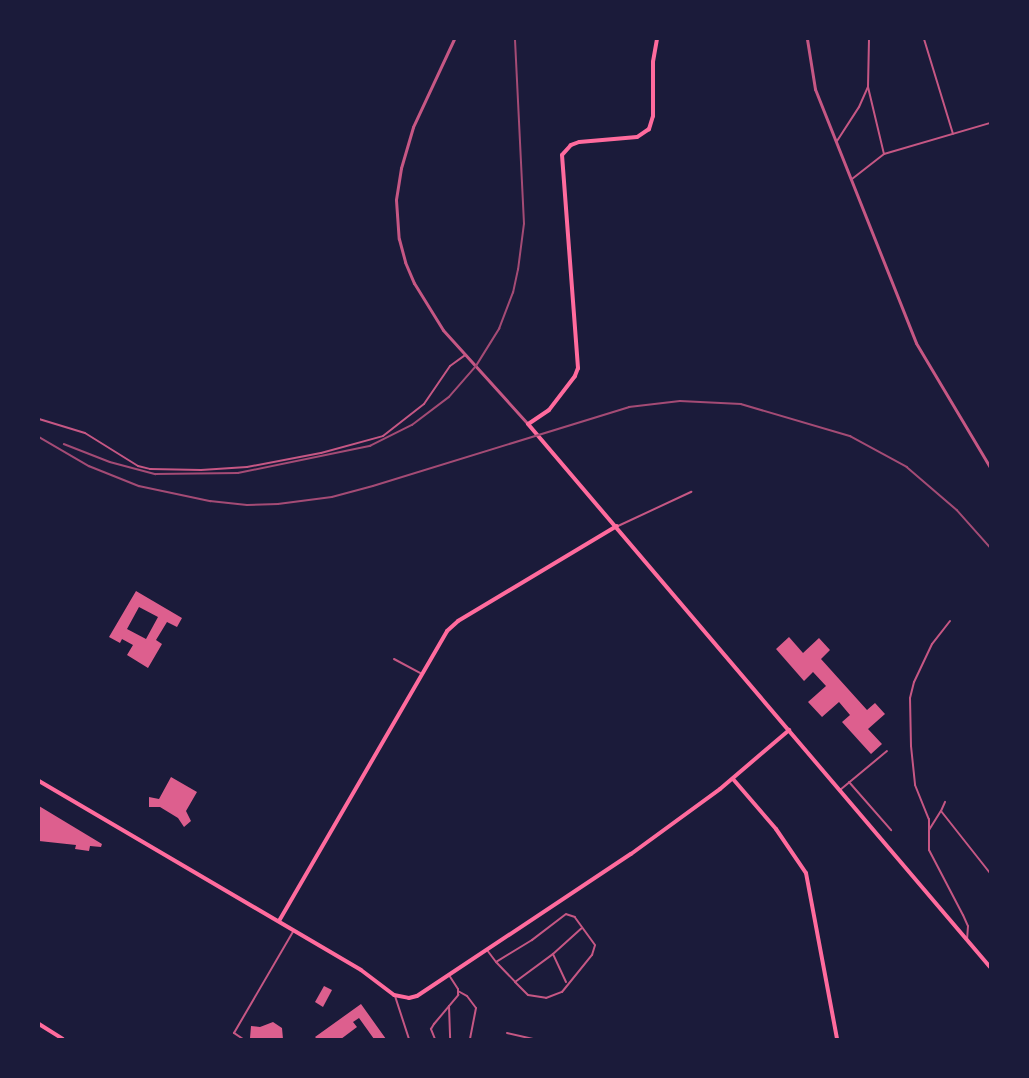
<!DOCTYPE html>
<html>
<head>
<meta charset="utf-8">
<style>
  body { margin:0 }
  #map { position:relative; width:1029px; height:1078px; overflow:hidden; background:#1b1b3a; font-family:"PT Serif",serif }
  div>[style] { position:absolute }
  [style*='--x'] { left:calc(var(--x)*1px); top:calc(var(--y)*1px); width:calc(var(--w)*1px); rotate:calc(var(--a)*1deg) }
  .building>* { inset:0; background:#dd5f8e }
  .minor>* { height:2px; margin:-1px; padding:0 1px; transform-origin:1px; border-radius:1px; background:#c65784 }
  .tertiary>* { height:3px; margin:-1.5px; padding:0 1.5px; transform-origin:1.5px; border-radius:1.5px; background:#c65784 }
  .secondary>* { height:4px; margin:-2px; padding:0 2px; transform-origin:2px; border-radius:2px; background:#ff6b9d }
  .rail>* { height:1.5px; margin:-0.75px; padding:0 0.75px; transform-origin:0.75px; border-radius:0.75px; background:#a44b75 }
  span { translate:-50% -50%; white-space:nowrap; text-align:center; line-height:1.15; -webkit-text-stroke:6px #1b1b3a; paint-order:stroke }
  .frame { position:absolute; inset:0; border:40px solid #1b1b3a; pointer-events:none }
</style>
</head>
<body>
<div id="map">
  <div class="building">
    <div style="clip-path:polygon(evenodd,136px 591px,182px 618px,177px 627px,167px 622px,156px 640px,162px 644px,148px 668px,127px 655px,133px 645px,122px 639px,120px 643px,109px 637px,136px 591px,139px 607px,158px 617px,146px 639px,127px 629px,139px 607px)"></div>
    <div style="clip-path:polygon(789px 637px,803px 653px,819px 638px,830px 650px,821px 659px,867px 710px,875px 703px,885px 714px,868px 729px,882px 744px,871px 754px,842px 722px,850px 715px,839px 702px,822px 717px,808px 702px,826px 686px,813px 672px,804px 681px,776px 649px)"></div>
    <div style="clip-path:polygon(171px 777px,197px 792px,186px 811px,191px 821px,184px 827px,178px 818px,160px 807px,149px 807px,149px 797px,159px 799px)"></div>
    <div style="clip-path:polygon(39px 806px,102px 844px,101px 847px,90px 846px,89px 851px,75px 849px,76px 845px,39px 841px)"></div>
    <div style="clip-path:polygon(324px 986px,332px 990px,323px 1007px,315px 1002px)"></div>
    <div style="clip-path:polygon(361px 1004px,386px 1039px,374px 1039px,359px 1018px,353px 1022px,357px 1027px,341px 1039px,317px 1039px,315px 1037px)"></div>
    <div style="clip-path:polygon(273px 1022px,282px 1028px,283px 1039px,250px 1038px,251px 1026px,260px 1027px)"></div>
  </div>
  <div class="minor">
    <div style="--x:869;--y:39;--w:48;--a:91.2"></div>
    <div style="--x:868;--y:87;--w:69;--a:76.6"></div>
    <div style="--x:924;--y:39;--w:99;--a:73"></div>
    <div style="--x:837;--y:141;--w:40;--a:-57.1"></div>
    <div style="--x:859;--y:107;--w:22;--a:-66"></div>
    <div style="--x:852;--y:179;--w:41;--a:-38"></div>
    <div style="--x:884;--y:154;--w:110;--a:-16.3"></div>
    <div style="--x:39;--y:419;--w:48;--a:16.9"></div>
    <div style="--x:85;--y:433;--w:62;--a:31.9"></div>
    <div style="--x:138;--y:466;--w:12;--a:14"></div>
    <div style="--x:150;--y:469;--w:51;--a:1.1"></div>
    <div style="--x:201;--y:470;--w:46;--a:-3.7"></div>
    <div style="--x:247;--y:467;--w:75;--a:-10.7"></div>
    <div style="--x:321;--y:453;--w:64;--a:-15.3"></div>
    <div style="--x:383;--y:436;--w:52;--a:-38"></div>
    <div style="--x:424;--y:404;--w:46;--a:-55.6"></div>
    <div style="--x:450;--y:366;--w:19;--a:-36"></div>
    <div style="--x:618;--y:526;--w:81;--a:-25"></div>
    <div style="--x:950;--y:621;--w:29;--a:128"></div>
    <div style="--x:932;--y:644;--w:42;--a:115.3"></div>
    <div style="--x:914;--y:682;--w:16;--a:104"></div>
    <div style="--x:910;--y:698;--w:48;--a:88.8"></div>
    <div style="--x:911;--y:746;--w:39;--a:84"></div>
    <div style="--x:915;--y:785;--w:37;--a:68"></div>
    <div style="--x:929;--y:819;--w:31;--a:90"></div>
    <div style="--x:929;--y:850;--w:73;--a:62.4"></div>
    <div style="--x:963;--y:915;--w:12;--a:66"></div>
    <div style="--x:968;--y:926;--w:14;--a:94"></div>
    <div style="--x:394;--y:659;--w:32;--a:28"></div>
    <div style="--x:849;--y:782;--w:64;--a:48.8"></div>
    <div style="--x:840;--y:790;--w:61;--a:-39.7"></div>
    <div style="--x:941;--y:811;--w:10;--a:-66"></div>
    <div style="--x:929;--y:830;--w:22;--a:-58"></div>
    <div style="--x:941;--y:811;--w:79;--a:51.7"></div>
    <div style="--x:487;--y:950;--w:15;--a:53"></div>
    <div style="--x:496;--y:962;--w:28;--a:46"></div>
    <div style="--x:515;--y:982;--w:18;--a:45"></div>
    <div style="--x:528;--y:995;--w:18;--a:9"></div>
    <div style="--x:546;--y:998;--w:17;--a:-21"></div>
    <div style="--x:562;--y:992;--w:48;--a:-51"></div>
    <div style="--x:592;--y:955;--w:10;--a:-73"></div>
    <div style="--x:595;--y:945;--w:34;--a:-126"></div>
    <div style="--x:575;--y:917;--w:9;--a:-162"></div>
    <div style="--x:566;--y:914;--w:43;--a:142.6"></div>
    <div style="--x:532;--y:940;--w:42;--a:148.6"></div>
    <div style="--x:515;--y:982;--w:47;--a:-36.4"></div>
    <div style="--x:566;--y:982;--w:31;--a:-115"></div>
    <div style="--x:553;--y:954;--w:38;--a:-42"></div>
    <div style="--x:458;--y:991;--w:10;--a:29"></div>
    <div style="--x:467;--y:996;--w:15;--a:53"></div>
    <div style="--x:476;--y:1008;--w:32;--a:101"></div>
    <div style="--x:395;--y:996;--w:45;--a:72"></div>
    <div style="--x:449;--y:1006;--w:33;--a:88"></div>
    <div style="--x:507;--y:1033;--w:28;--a:13"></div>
    <div style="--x:243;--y:1039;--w:11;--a:-146"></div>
    <div style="--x:234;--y:1033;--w:119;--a:-59.8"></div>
    <div style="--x:435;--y:1039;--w:11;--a:-112"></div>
    <div style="--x:431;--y:1029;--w:6;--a:-59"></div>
    <div style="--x:434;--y:1024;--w:38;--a:-50"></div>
    <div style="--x:458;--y:995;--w:6;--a:-90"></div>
    <div style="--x:458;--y:989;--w:17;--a:-123"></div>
  </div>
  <div class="tertiary">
    <div style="--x:454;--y:39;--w:97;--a:115"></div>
    <div style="--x:413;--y:127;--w:43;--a:106.3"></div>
    <div style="--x:401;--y:168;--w:32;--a:99"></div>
    <div style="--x:396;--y:200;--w:39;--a:86"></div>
    <div style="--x:399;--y:239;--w:24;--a:75"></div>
    <div style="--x:405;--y:262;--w:23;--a:67"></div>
    <div style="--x:414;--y:283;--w:55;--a:58.3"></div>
    <div style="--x:443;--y:330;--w:127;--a:47.9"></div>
    <div style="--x:807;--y:39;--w:51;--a:80.9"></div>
    <div style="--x:815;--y:89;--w:273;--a:68.3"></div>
    <div style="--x:916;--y:343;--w:144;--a:59.2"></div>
  </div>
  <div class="secondary">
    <div style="--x:657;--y:39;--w:23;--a:100"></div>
    <div style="--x:653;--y:62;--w:54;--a:90"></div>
    <div style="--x:653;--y:116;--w:14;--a:107"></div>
    <div style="--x:649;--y:129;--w:14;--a:146"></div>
    <div style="--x:637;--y:137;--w:58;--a:175.1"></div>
    <div style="--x:579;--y:142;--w:9;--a:159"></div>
    <div style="--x:571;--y:145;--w:13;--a:132"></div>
    <div style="--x:562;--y:155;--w:214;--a:85.7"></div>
    <div style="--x:578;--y:368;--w:9;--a:111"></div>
    <div style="--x:575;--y:376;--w:43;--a:127.4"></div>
    <div style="--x:549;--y:410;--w:25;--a:146"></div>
    <div style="--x:528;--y:424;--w:713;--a:49.61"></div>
    <div style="--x:733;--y:779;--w:66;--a:49.3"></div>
    <div style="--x:776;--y:829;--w:53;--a:55.7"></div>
    <div style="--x:806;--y:873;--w:169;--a:79.4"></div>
    <div style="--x:39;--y:781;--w:373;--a:30.4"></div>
    <div style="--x:361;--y:970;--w:41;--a:37.1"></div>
    <div style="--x:394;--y:995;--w:15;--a:11"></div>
    <div style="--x:409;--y:998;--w:8;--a:-14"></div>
    <div style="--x:417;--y:996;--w:257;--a:-33.6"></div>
    <div style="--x:631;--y:854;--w:110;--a:-36.1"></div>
    <div style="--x:720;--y:789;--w:91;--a:-40.5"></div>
    <div style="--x:279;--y:921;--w:335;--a:-59.9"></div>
    <div style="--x:447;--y:631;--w:15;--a:-42"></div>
    <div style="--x:458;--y:621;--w:185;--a:-30.9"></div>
    <div style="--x:39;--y:1024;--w:28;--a:32"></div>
  </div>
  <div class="rail">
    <div style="--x:39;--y:437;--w:58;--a:30.1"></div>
    <div style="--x:89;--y:466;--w:54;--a:21.8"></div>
    <div style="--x:139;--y:486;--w:73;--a:11.9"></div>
    <div style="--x:210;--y:501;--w:37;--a:6"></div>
    <div style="--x:247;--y:505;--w:31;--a:-2"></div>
    <div style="--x:278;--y:504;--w:54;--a:-7.4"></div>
    <div style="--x:332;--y:497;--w:42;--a:-15"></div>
    <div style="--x:373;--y:486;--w:268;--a:-17.1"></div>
    <div style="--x:629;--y:407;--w:51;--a:-6.7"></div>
    <div style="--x:680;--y:401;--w:61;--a:2.8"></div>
    <div style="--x:741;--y:404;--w:114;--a:16.4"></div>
    <div style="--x:850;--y:436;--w:65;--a:28.5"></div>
    <div style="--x:907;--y:467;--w:66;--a:40.7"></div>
    <div style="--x:957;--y:510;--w:50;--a:48.3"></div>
    <div style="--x:64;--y:444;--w:49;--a:21.4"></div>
    <div style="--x:110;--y:462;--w:47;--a:14.9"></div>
    <div style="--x:155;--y:474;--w:83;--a:-0.7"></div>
    <div style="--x:238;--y:473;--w:135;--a:-11.6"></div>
    <div style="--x:370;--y:446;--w:47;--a:-26.6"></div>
    <div style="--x:412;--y:425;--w:46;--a:-37.1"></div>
    <div style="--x:449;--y:397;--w:41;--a:-48.9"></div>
    <div style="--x:476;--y:366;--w:44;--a:-58.1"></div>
    <div style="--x:499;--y:329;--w:39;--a:-69"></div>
    <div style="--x:513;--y:293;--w:24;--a:-78"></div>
    <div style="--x:518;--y:270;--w:46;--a:-82.6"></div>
    <div style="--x:524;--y:224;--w:185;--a:-92.8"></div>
  </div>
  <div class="frame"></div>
</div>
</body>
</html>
